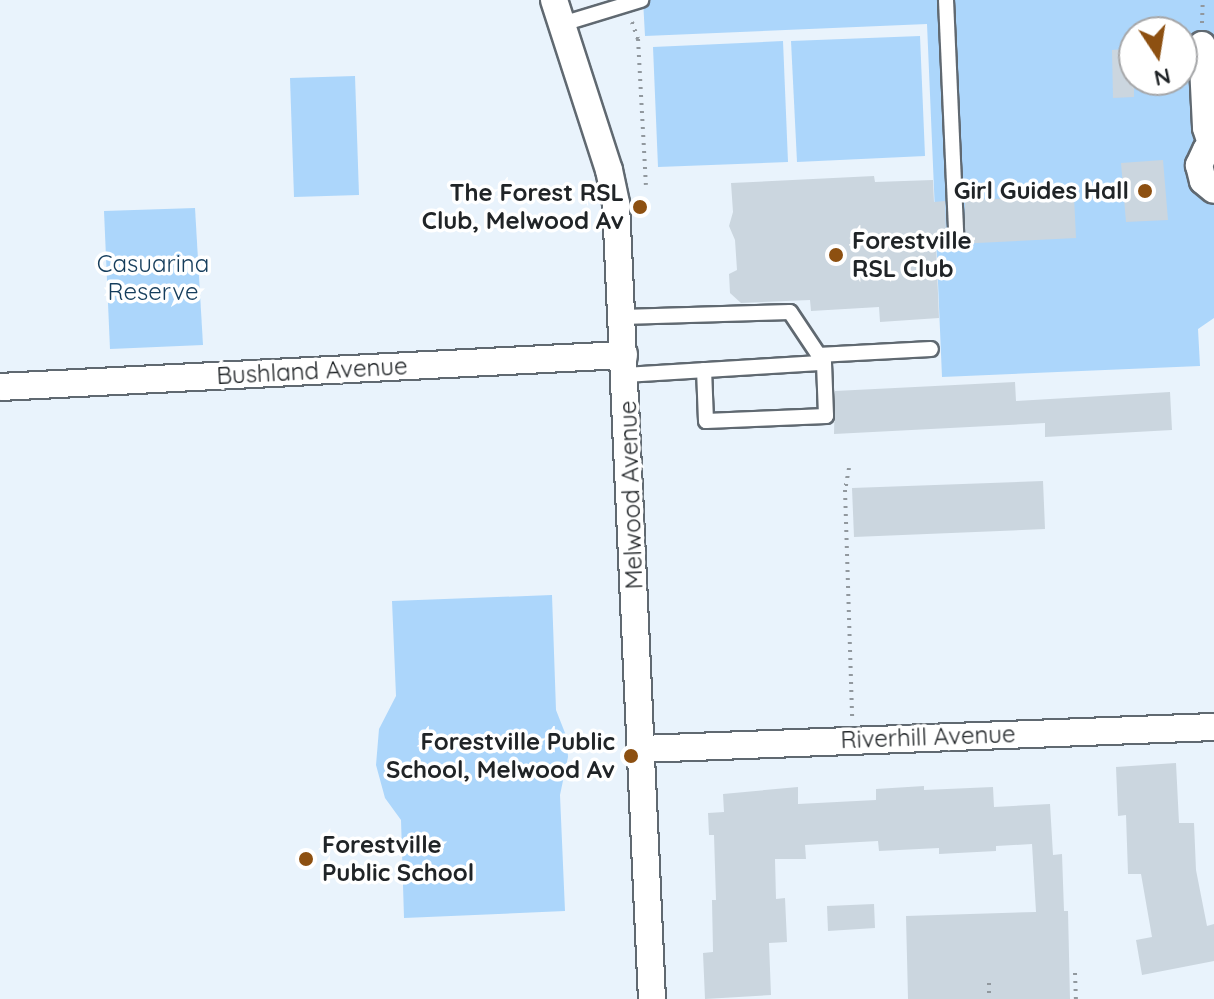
<!DOCTYPE html>
<html>
<head>
<meta charset="utf-8">
<style>
  body { margin:0 }
  #map { position:relative; width:1214px; height:999px; overflow:hidden; background:#e9f3fc; font-family:Quicksand,sans-serif }
  div>[style] { position:absolute }
  [style*='--x'] { left:calc(var(--x)*1px); top:calc(var(--y)*1px); width:calc(var(--w)*1px); rotate:calc(var(--a)*1deg) }
  .green>* { inset:0; background:#acd6fb }
  .building>* { inset:0; background:#cbd6df }
  .path>* { height:4px; margin-top:-2px; transform-origin:0; background:repeating-linear-gradient(90deg,#91989e 0 2px,transparent 0 8px) }
  .roads { filter:drop-shadow(2px 0 #606971) drop-shadow(-2px 0 #606971) drop-shadow(0 2px #606971) drop-shadow(0 -2px #606971) }
  .lane>* { height:14px; margin:-7px; padding:0 7px; transform-origin:7px; border-radius:7px; background:#fff }
  .street>* { height:26px; margin:-13px; padding:0 13px; transform-origin:13px; border-radius:13px; background:#fff }
  .dots>* { width:22px; height:22px; translate:-50% -50%; box-sizing:border-box; border:4px solid #fff; border-radius:50% }
  span { translate:-50% -50%; white-space:nowrap; text-align:center; line-height:1.15; -webkit-text-stroke:7px #fff; paint-order:stroke }
  .poi-label { font-size:24px; color:#202427; font-weight:700 }
  .right { translate:-100% -50%; text-align:right }
  .left { translate:0 -50%; text-align:left }
  .park-label { font-size:24px; color:#153d5c }
  .street-label { font-size:24px; color:#202427 }
  .north { position:absolute; left:1118px; top:16px; width:80px; height:80px; box-sizing:border-box; background:#fff; border:2px solid #a6a7a9; border-radius:50%; rotate:168deg; font-size:22px; font-weight:700; line-height:32px; text-align:center; color:#202427 }
  .north::after { content:''; display:block; margin:auto; width:28px; height:36px; background:#8d5011; clip-path:polygon(50% 0,100% 100%,50% 72%,0 100%) }
</style>
</head>
<body>
<div id="map">
  <div class="green">
    <div style="clip-path:polygon(evenodd,643px 0,1214px 0,1214px 318px,1198px 329px,1200px 366px,942px 377px,927px 24px,645px 36px,643px 0,1134px 32px,1182px 32px,1182px 80px,1134px 80px,1134px 32px)"></div>
    <div style="clip-path:polygon(920px 36px,925px 156px,797px 162px,791px 41px)"></div>
    <div style="clip-path:polygon(783px 41px,788px 162px,658px 167px,653px 47px)"></div>
    <div style="clip-path:polygon(355px 76px,359px 195px,294px 197px,290px 78px)"></div>
    <div style="clip-path:polygon(195px 208px,203px 345px,110px 349px,104px 211px)"></div>
    <div style="clip-path:polygon(552px 595px,556px 710px,567px 738px,568px 757px,560px 795px,565px 911px,404px 918px,401px 820px,385px 798px,376px 765px,379px 729px,396px 696px,392px 601px)"></div>
  </div>
  <div class="building">
    <div style="clip-path:polygon(1134px 48px,1134px 97px,1113px 98px,1112px 50px)"></div>
    <div style="clip-path:polygon(1163px 160px,1168px 220px,1126px 222px,1121px 163px)"></div>
    <div style="clip-path:polygon(874px 176px,875px 182px,933px 180px,934px 202px,945px 201px,946px 234px,952px 242px,961px 242px,965px 237px,965px 200px,1074px 196px,1076px 238px,936px 245px,939px 318px,880px 322px,879px 307px,811px 311px,810px 300px,741px 303px,730px 293px,729px 274px,737px 270px,735px 240px,729px 226px,733px 212px,731px 183px)"></div>
    <div style="clip-path:polygon(1015px 382px,1016px 401px,1170px 392px,1172px 430px,1045px 437px,1045px 423px,834px 434px,835px 391px)"></div>
    <div style="clip-path:polygon(1043px 481px,1045px 529px,854px 537px,852px 488px)"></div>
    <div style="clip-path:polygon(1176px 763px,1179px 823px,1194px 823px,1196px 870px,1207px 926px,1214px 924px,1214px 961px,1142px 975px,1136px 940px,1152px 937px,1141px 874px,1128px 874px,1126px 815px,1118px 816px,1116px 767px)"></div>
    <div style="clip-path:polygon(924px 786px,924px 790px,993px 787px,994px 807px,1050px 804px,1053px 855px,1062px 854px,1064px 911px,1068px 911px,1070px 999px,908px 999px,906px 916px,1036px 912px,1032px 844px,996px 846px,996px 851px,939px 854px,939px 848px,879px 851px,878px 841px,805px 845px,806px 859px,775px 859px,776px 899px,785px 898px,787px 942px,769px 943px,771px 995px,705px 999px,703px 953px,713px 952px,712px 900px,716px 900px,714px 835px,709px 835px,708px 813px,724px 812px,723px 794px,798px 787px,798px 804px,876px 800px,876px 789px)"></div>
    <div style="clip-path:polygon(874px 904px,875px 928px,828px 931px,827px 906px)"></div>
  </div>
  <div class="path">
    <div style="--x:632;--y:22;--w:18;--a:71"></div>
    <div style="--x:638;--y:39;--w:146;--a:86.9"></div>
    <div style="--x:1202;--y:23;--w:23;--a:-88"></div>
    <div style="--x:849;--y:468;--w:22;--a:100"></div>
    <div style="--x:845;--y:490;--w:228;--a:88.2"></div>
    <div style="--x:1075;--y:973;--w:26;--a:88"></div>
    <div style="--x:989;--y:983;--w:16;--a:90"></div>
  </div>
  <div class="roads">
    <div class="lane">
      <div style="--x:946;--y:0;--w:233;--a:87.5"></div>
      <div style="--x:562;--y:24;--w:83;--a:-16.9"></div>
      <div style="--x:622;--y:317;--w:168;--a:-1.7"></div>
      <div style="--x:790;--y:312;--w:61;--a:56.3"></div>
      <div style="--x:824;--y:363;--w:53;--a:87.8"></div>
      <div style="--x:826;--y:416;--w:120;--a:177.6"></div>
      <div style="--x:706;--y:421;--w:51;--a:-92.2"></div>
      <div style="--x:818;--y:355;--w:113;--a:-3"></div>
      <div style="--x:625;--y:375;--w:199;--a:-3.5"></div>
    </div>
    <div class="street">
      <div style="--x:554;--y:0;--w:179;--a:72.1"></div>
      <div style="--x:609;--y:170;--w:35;--a:78"></div>
      <div style="--x:616;--y:204;--w:796;--a:87.41"></div>
      <div style="--x:1202;--y:45;--w:83;--a:87.2"></div>
      <div style="--x:1206;--y:128;--w:19;--a:72"></div>
      <div style="--x:1214;--y:145;--w:9;--a:148"></div>
      <div style="--x:1206;--y:150;--w:17;--a:115"></div>
      <div style="--x:1199;--y:165;--w:16;--a:76"></div>
      <div style="--x:1203;--y:181;--w:14;--a:39"></div>
      <div style="--x:0;--y:387;--w:625;--a:-2.94"></div>
      <div style="--x:641;--y:749;--w:573;--a:-2.2"></div>
    </div>
  </div>
  <div class="dots">
    <div style="left:1145px;top:191px;background:#8d5011"></div>
    <div style="left:640px;top:207px;background:#8d5011"></div>
    <div style="left:836px;top:255px;background:#8d5011"></div>
    <div style="left:631px;top:756px;background:#8d5011"></div>
    <div style="left:306px;top:859px;background:#8d5011"></div>
  </div>
  <div class="poi-label">
    <span class="right" style="left:1129px;top:191px">Girl Guides Hall</span>
    <span class="right" style="left:624px;top:207px">The Forest RSL<br>Club, Melwood Av</span>
    <span class="left" style="left:852px;top:255px">Forestville<br>RSL Club</span>
    <span class="right" style="left:615px;top:756px">Forestville Public<br>School, Melwood Av</span>
    <span class="left" style="left:322px;top:859px">Forestville<br>Public School</span>
  </div>
  <div class="park-label">
    <span style="left:153px;top:278px">Casuarina<br>Reserve</span>
  </div>
  <div class="street-label">
    <span style="left:312px;top:371px;rotate:-3deg">Bushland Avenue</span>
    <span style="left:631px;top:495px;rotate:-92deg">Melwood Avenue</span>
    <span style="left:928px;top:737px;rotate:-2deg">Riverhill Avenue</span>
  </div>
  <div class="north">N</div>
</div>
</body>
</html>
